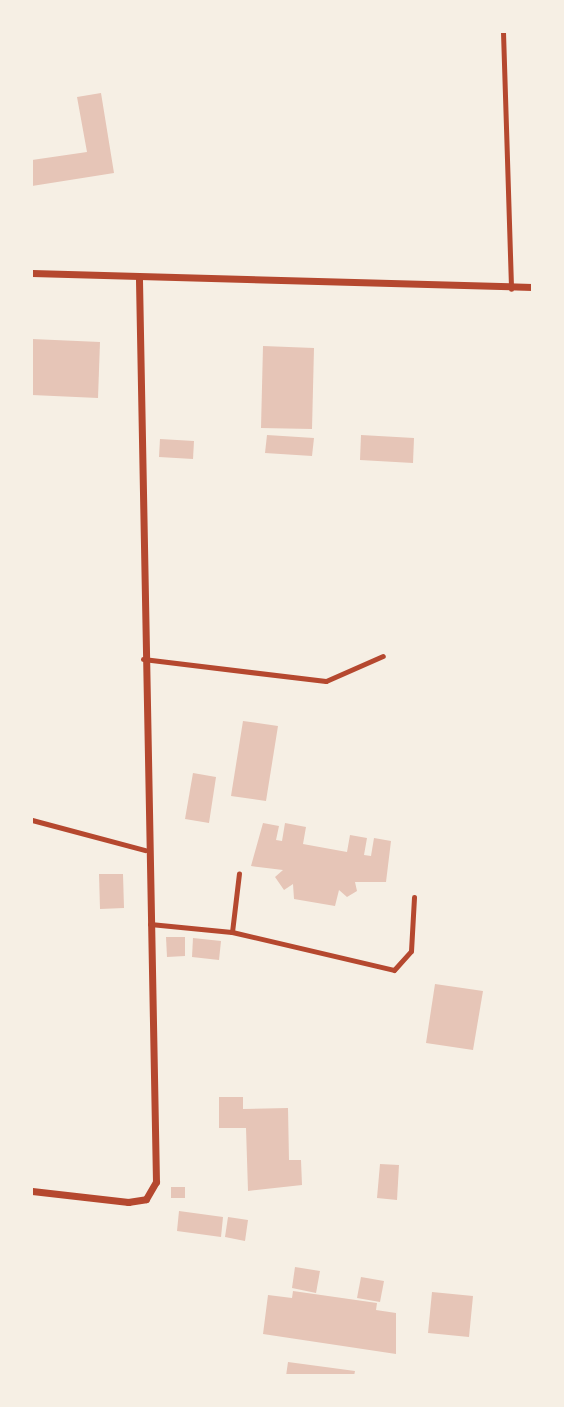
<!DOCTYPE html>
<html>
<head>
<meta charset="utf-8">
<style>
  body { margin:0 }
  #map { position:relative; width:564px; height:1407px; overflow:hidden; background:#f6efe4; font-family:"Fira Sans",sans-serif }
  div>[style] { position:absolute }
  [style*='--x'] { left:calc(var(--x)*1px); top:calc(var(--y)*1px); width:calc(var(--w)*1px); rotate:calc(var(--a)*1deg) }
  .building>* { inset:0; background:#e6c5b7 }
  .service>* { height:5px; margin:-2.5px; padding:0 2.5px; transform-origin:2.5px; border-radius:2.5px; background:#b5482f }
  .minor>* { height:7px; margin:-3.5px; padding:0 3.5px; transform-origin:3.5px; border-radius:3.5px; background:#b5482f }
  span { translate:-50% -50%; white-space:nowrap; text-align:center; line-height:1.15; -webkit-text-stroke:6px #f6efe4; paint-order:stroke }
  .frame { position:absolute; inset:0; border:33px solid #f6efe4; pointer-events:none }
</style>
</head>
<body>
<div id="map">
  <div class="building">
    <div style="clip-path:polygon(101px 93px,114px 173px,32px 186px,32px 160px,87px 152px,77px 97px)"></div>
    <div style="clip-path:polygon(32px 339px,100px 342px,98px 398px,32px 395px)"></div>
    <div style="clip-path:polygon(263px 346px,314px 348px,312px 429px,261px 428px)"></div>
    <div style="clip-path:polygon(267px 435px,314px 438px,312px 456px,265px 453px)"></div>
    <div style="clip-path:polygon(361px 435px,414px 438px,413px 463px,360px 460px)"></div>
    <div style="clip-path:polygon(160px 439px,194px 441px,193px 459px,159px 457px)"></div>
    <div style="clip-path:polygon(243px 721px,278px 726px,266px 801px,231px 796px)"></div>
    <div style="clip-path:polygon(193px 773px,216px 777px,209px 823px,185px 819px)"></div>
    <div style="clip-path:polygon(263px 823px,279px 826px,276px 840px,282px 841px,285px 823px,306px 827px,303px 844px,347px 852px,350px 835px,367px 838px,364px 855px,371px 856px,374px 838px,391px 841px,386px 882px,355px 882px,357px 891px,347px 897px,339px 890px,335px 906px,294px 899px,293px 884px,284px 890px,275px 877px,283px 870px,251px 866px)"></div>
    <div style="clip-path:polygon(99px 874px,123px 874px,124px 908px,100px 909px)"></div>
    <div style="clip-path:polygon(166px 937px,185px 937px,185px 956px,167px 957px)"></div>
    <div style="clip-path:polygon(193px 938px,221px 941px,219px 960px,192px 957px)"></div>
    <div style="clip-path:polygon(435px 984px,483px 991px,473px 1050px,426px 1043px)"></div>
    <div style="clip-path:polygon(219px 1097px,243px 1097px,243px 1109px,288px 1108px,289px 1160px,301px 1160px,302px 1185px,248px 1191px,246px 1128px,219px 1128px)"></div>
    <div style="clip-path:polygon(380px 1164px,399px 1165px,397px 1200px,377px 1198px)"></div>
    <div style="clip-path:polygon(171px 1187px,185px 1187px,185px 1198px,171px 1198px)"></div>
    <div style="clip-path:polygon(179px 1211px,223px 1217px,221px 1237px,177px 1231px)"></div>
    <div style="clip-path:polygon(228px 1217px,248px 1220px,245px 1241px,225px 1237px)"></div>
    <div style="clip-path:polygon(295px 1267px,320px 1271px,316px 1293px,292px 1288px)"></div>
    <div style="clip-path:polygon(361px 1277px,384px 1281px,380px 1302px,357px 1298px)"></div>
    <div style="clip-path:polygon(293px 1291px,377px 1303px,376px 1310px,396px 1313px,396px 1354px,263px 1334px,268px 1295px,292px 1298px)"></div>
    <div style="clip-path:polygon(432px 1292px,473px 1296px,469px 1337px,428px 1333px)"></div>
    <div style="clip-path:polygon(288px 1362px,355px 1371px,354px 1376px,286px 1376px)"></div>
  </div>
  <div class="service">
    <div style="--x:503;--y:32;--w:257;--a:88.2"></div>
    <div style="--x:143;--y:659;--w:184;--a:6.9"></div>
    <div style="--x:326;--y:681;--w:62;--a:-23.7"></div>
    <div style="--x:32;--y:820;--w:117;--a:14.9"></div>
    <div style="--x:150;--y:924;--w:82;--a:5.6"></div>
    <div style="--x:232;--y:932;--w:166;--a:13.2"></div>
    <div style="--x:394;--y:970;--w:25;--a:-48"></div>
    <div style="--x:411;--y:951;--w:54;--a:-86.8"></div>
    <div style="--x:232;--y:932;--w:59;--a:-83.2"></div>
  </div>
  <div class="minor">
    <div style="--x:32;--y:273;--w:500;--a:1.6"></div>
    <div style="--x:32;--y:1191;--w:97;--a:6.5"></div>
    <div style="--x:128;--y:1202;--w:18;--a:-9"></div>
    <div style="--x:146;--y:1199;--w:20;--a:-60"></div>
    <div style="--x:156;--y:1182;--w:903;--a:-91.08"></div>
  </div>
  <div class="frame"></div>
</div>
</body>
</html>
